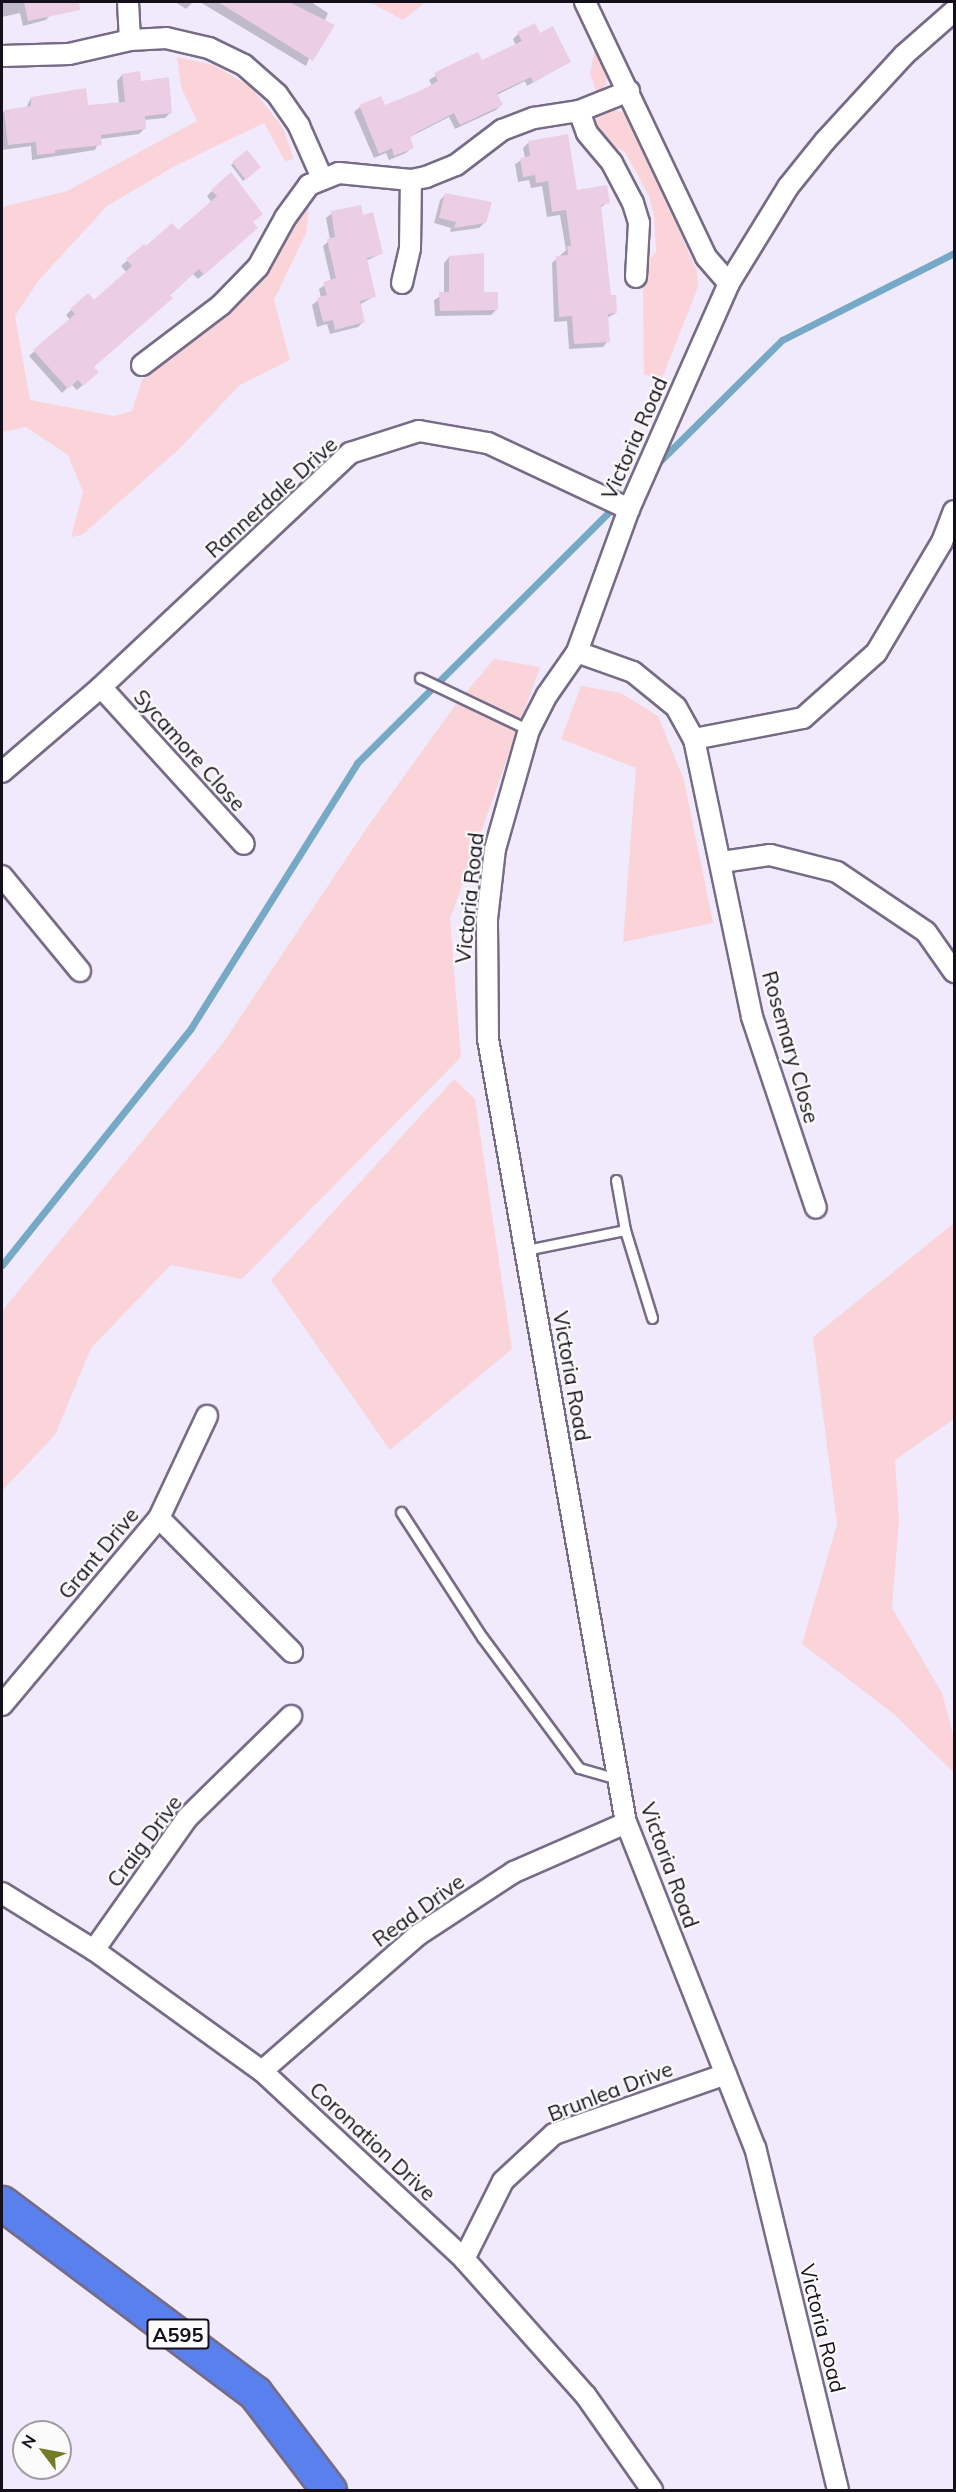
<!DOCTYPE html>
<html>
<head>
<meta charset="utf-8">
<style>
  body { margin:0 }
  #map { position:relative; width:956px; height:2492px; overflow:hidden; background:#f1eafd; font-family:Mulish,sans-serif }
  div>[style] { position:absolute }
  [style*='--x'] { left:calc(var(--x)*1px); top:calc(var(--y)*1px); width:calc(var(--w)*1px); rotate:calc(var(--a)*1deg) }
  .green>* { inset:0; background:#fad4d8 }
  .shadow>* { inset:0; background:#0003 }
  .stream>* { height:7px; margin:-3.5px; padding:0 3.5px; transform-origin:3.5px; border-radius:3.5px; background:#75a9c5 }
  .building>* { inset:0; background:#eccee4 }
  .roads { filter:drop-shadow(2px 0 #766c88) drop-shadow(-2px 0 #766c88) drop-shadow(0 2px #766c88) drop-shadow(0 -2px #766c88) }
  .lane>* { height:9px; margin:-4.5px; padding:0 4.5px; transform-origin:4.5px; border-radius:4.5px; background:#fff }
  .street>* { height:20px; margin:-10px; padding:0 10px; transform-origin:10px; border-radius:10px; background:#fff }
  .highway>* { height:33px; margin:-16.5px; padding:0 16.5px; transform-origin:16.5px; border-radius:16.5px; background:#5a80ee }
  span { translate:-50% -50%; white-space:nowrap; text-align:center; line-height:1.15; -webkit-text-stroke:4.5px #fbfbfb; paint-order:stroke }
  .shield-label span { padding:2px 4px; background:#fbfbfb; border:2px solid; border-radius:4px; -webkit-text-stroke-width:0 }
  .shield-label { font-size:20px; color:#14101b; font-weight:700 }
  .street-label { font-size:21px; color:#14101b }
  .frame { position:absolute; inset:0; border:3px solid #14101b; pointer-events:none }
  .north { position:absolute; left:12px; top:2420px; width:60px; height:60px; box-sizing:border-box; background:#fbfbfb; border:2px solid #9f9da1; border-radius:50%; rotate:302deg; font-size:16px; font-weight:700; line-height:24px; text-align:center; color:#14101b }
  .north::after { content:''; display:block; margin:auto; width:21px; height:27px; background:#747b26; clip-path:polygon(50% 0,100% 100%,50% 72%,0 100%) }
</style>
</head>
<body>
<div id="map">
  <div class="green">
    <div style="clip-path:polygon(369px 2px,426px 2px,403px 20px)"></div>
    <div style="clip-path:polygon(570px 2px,597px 46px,607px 71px,606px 85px,597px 93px,590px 74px,595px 48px)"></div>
    <div style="clip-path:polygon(177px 57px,214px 65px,251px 87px,283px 128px,294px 159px,285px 161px,264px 123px,175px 166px,107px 206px,39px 280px,15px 316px,30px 400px,114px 416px,132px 411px,142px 380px,206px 330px,259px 282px,282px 250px,296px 215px,301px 218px,309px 207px,306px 233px,274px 300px,290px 360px,240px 385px,178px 450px,82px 535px,71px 537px,83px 492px,68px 455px,26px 427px,2px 432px,2px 207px,67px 191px,197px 121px,181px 87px)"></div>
    <div style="clip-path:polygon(610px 109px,625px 113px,634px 126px,697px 271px,698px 287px,661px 381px,644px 374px,643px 284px,646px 262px,656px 252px,654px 216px,649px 196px,625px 152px,601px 140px,594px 125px,596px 117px)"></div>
    <div style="clip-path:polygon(494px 659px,540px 667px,450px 919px,461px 1057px,242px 1279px,171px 1265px,91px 1348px,55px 1435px,2px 1491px,2px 1311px,223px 1043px,366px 829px,456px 704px)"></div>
    <div style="clip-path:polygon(581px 686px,621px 693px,658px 716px,684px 780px,713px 923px,623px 942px,636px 768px,561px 739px)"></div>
    <div style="clip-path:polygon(454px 1079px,475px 1099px,512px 1349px,390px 1450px,271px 1280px)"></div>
    <div style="clip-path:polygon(954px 1223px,954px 1419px,895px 1460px,899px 1521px,892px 1608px,942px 1693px,954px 1737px,954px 1773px,895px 1715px,802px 1644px,837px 1524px,813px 1337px)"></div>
  </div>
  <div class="shadow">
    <div style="clip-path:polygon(2px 2px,57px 2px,58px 3px,46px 20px,23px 26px,20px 13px,2px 17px)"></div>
    <div style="clip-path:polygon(175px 2px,193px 2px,186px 9px)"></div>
    <div style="clip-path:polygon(200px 2px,311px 2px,328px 13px,306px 66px)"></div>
    <div style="clip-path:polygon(518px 34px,539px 35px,569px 62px,527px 86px,525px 81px,497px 95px,501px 105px,496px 110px,455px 129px,449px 117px,408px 138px,412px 147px,406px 153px,389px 160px,386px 153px,374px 158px,354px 112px,360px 107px,384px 107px,432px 86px,429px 80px,451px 66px,481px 62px,516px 46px,513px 39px)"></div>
    <div style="clip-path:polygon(122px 75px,140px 82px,171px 112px,165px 118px,143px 120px,144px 129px,139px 134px,100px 139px,95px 150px,32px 160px,31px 146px,2px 150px,2px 112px,26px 108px,31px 98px,85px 90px,86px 107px,119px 104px,117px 81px)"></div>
    <div style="clip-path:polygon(529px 142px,576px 191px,608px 202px,600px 208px,610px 297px,616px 313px,607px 318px,608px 341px,603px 347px,569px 349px,567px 321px,554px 322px,552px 263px,566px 250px,560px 215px,547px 217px,542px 186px,531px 188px,529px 180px,518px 182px,515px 164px,525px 158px,523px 148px)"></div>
    <div style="clip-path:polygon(247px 152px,259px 167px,243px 181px,231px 165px)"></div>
    <div style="clip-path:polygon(212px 191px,251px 223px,251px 233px,198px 279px,193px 274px,92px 367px,91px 378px,77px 390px,71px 384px,62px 393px,29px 356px,70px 320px,66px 315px,71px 310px,94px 302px,127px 273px,121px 266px,144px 246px,146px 249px,178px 232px,212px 203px,207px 196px)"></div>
    <div style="clip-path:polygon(446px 194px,485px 222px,479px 228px,450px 232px,451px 228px,434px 223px,440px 200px)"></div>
    <div style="clip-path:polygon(332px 213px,361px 217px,382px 253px,366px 261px,375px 296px,359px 305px,363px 322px,358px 327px,330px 334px,327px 324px,317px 327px,312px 305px,321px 298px,319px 289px,331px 281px,323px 246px,330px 240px,326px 218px)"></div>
    <div style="clip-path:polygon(449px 257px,497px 309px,491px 315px,435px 316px,434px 300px,444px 294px,444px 263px)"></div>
  </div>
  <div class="stream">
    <div style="--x:655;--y:466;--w:179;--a:-44.8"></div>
    <div style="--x:782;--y:340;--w:193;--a:-26.8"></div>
    <div style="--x:2;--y:1265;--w:303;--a:-51.4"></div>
    <div style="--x:191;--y:1028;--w:313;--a:-57.9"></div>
    <div style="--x:357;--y:763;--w:364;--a:-44.9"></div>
  </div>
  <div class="building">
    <div style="clip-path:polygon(24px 2px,79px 2px,80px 10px,28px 21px)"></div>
    <div style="clip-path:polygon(218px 2px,289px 2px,335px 25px,313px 61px)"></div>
    <div style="clip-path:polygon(535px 23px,540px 33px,553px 26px,571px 62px,533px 82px,531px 77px,497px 93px,503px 105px,460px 125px,454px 113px,419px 131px,410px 137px,414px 148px,394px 156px,392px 148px,379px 154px,359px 105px,381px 96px,385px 105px,422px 90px,438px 81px,434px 73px,450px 65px,478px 52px,482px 60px,522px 41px,517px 32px)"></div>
    <div style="clip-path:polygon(140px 71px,141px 81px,169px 77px,172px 113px,145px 116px,146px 129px,101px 135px,102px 145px,55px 150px,55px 153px,37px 155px,36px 142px,8px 145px,4px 110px,31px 106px,31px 97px,86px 88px,88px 105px,125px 102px,122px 74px)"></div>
    <div style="clip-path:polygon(568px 134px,577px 190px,607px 185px,610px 203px,601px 205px,611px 295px,616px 295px,617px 313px,608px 314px,610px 342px,574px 344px,572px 316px,559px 317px,556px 256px,568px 255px,567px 246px,571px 246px,566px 210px,552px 212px,548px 181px,536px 183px,535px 175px,523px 177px,520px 158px,530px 156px,528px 141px)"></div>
    <div style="clip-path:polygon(247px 150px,261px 167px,246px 180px,232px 162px)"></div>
    <div style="clip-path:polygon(231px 172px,263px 214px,253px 222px,258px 228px,204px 275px,199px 269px,170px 295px,173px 298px,94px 367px,99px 372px,83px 386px,78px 380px,68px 389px,33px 350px,75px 314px,70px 309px,88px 293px,94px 300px,132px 266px,126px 259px,144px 244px,146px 246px,172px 223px,178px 230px,217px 196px,211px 190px)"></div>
    <div style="clip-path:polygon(445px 193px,492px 202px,486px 223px,454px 228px,456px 222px,439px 218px)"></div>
    <div style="clip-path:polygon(361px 205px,363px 215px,373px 212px,383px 254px,367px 258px,376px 297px,360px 301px,365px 322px,335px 330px,333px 320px,323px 322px,317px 298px,327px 295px,323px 282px,336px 278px,327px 239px,335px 237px,331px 211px)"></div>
    <div style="clip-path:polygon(484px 253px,484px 292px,498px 292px,498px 310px,440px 311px,439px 292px,449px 292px,449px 256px)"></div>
  </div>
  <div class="roads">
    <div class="lane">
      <div style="--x:420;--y:678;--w:121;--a:25.5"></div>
      <div style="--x:616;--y:1180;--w:51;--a:79.8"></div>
      <div style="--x:625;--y:1230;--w:92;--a:72.9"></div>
      <div style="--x:526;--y:1250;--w:101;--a:-11.4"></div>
      <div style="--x:401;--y:1512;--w:149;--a:57.1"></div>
      <div style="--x:482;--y:1637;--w:163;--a:53.5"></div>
      <div style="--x:579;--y:1768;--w:40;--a:16"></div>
    </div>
    <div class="street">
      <div style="--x:128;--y:2;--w:38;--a:87"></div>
      <div style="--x:585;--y:2;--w:282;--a:64.6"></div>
      <div style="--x:706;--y:257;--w:35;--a:49"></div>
      <div style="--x:2;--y:56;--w:67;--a:-1.7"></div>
      <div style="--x:69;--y:54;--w:63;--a:-12.9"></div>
      <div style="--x:130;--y:40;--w:36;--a:-3"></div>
      <div style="--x:166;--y:38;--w:44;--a:13.1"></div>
      <div style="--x:209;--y:48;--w:39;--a:26"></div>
      <div style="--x:244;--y:65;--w:44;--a:41.3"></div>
      <div style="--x:277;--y:94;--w:39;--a:55"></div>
      <div style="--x:299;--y:126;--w:57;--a:66.1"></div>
      <div style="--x:579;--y:111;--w:23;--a:70"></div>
      <div style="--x:587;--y:133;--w:39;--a:50"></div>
      <div style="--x:612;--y:163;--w:45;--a:62.3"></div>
      <div style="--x:633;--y:203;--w:21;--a:73"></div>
      <div style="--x:639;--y:223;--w:54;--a:93.2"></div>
      <div style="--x:402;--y:283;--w:36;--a:-77"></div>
      <div style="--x:410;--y:248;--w:68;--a:-89.2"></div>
      <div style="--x:142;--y:365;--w:99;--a:-37.2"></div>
      <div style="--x:221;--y:305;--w:53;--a:-45.8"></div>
      <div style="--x:258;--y:267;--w:56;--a:-61.1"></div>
      <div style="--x:285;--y:218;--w:41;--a:-54"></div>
      <div style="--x:309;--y:185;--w:32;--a:-22"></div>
      <div style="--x:339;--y:173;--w:72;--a:5.6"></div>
      <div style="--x:411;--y:180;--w:15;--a:-11"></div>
      <div style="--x:426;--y:177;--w:32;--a:-22"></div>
      <div style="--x:456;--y:165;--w:58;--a:-37.3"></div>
      <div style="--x:502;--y:130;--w:34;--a:-21"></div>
      <div style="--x:534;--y:118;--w:46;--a:-8.8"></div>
      <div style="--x:579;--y:111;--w:54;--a:-21.8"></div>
      <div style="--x:577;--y:652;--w:59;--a:19.7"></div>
      <div style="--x:633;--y:672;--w:55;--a:39.1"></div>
      <div style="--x:676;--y:707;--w:37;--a:61"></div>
      <div style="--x:694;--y:739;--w:284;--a:78.2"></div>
      <div style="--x:752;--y:1017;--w:201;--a:71.5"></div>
      <div style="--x:101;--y:687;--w:212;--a:47.7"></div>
      <div style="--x:694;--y:739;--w:111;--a:-10.9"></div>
      <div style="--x:803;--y:718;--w:98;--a:-41.7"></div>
      <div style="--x:876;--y:653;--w:129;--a:-59.3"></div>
      <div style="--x:942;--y:542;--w:33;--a:-69"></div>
      <div style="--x:2;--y:772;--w:130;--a:-40.6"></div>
      <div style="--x:101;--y:687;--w:342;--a:-43.2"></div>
      <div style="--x:350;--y:453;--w:72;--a:-17.7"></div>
      <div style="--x:419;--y:431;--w:70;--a:9.9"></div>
      <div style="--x:488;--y:443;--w:156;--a:25.1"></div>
      <div style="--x:722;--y:862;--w:49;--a:-8.3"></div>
      <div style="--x:770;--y:855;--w:69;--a:14.2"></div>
      <div style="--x:837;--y:872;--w:107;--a:34"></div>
      <div style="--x:926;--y:932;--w:49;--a:55"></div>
      <div style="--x:2;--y:876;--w:123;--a:50.6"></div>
      <div style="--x:159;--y:1518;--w:189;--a:45.2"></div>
      <div style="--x:2;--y:1705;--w:244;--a:-50"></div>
      <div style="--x:159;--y:1518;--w:113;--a:-64.8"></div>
      <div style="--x:2;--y:1893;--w:108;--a:31.8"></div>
      <div style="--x:94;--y:1950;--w:207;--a:35.8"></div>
      <div style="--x:262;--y:2071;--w:276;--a:42.9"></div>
      <div style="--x:464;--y:2259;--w:183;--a:48.3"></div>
      <div style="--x:586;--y:2396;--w:115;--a:54.9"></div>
      <div style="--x:94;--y:1950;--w:161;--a:-54.8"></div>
      <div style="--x:187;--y:1818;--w:146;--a:-44.4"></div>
      <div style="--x:262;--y:2071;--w:207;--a:-41.1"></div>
      <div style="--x:418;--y:1935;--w:115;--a:-33.3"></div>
      <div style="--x:514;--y:1872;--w:122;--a:-23.6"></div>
      <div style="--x:464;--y:2259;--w:87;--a:-63.4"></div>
      <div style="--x:503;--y:2181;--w:69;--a:-42.7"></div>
      <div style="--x:554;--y:2134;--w:182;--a:-19.2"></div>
      <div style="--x:838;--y:2490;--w:352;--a:-103.6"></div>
      <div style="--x:755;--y:2148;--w:350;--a:-111.6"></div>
      <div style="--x:626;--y:1823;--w:796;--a:-99.98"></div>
      <div style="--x:488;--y:1039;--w:120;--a:-90.5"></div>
      <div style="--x:487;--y:919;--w:70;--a:-83.5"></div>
      <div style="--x:495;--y:849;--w:124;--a:-74.1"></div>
      <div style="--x:529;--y:730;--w:39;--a:-63"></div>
      <div style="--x:547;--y:695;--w:52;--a:-55.1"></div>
      <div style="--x:577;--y:652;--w:152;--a:-70"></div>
      <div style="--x:629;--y:509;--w:247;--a:-66.1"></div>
      <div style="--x:729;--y:283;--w:113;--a:-58.4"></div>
      <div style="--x:788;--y:187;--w:59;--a:-51.2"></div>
      <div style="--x:825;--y:141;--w:117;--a:-47.4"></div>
      <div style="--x:904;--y:55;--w:67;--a:-41.3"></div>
    </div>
    <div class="highway">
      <div style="--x:2;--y:2203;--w:316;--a:36.9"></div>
      <div style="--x:255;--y:2393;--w:122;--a:52.7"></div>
    </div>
  </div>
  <div class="shield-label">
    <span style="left:178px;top:2334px">A595</span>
  </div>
  <div class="street-label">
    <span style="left:634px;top:438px;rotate:-66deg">Victoria Road</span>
    <span style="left:271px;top:497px;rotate:-42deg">Rannerdale Drive</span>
    <span style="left:190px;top:750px;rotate:48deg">Sycamore Close</span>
    <span style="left:469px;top:898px;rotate:-84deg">Victoria Road</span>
    <span style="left:791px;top:1047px;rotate:74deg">Rosemary Close</span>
    <span style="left:572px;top:1376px;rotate:80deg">Victoria Road</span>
    <span style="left:98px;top:1553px;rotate:-50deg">Grant Drive</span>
    <span style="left:144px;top:1841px;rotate:-53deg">Craig Drive</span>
    <span style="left:670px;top:1865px;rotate:70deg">Victoria Road</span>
    <span style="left:418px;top:1910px;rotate:-36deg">Read Drive</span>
    <span style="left:610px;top:2091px;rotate:-21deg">Brunlea Drive</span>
    <span style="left:373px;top:2141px;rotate:43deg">Coronation Drive</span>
    <span style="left:823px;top:2328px;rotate:76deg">Victoria Road</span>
  </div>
  <div class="frame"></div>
  <div class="north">N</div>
</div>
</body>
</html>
